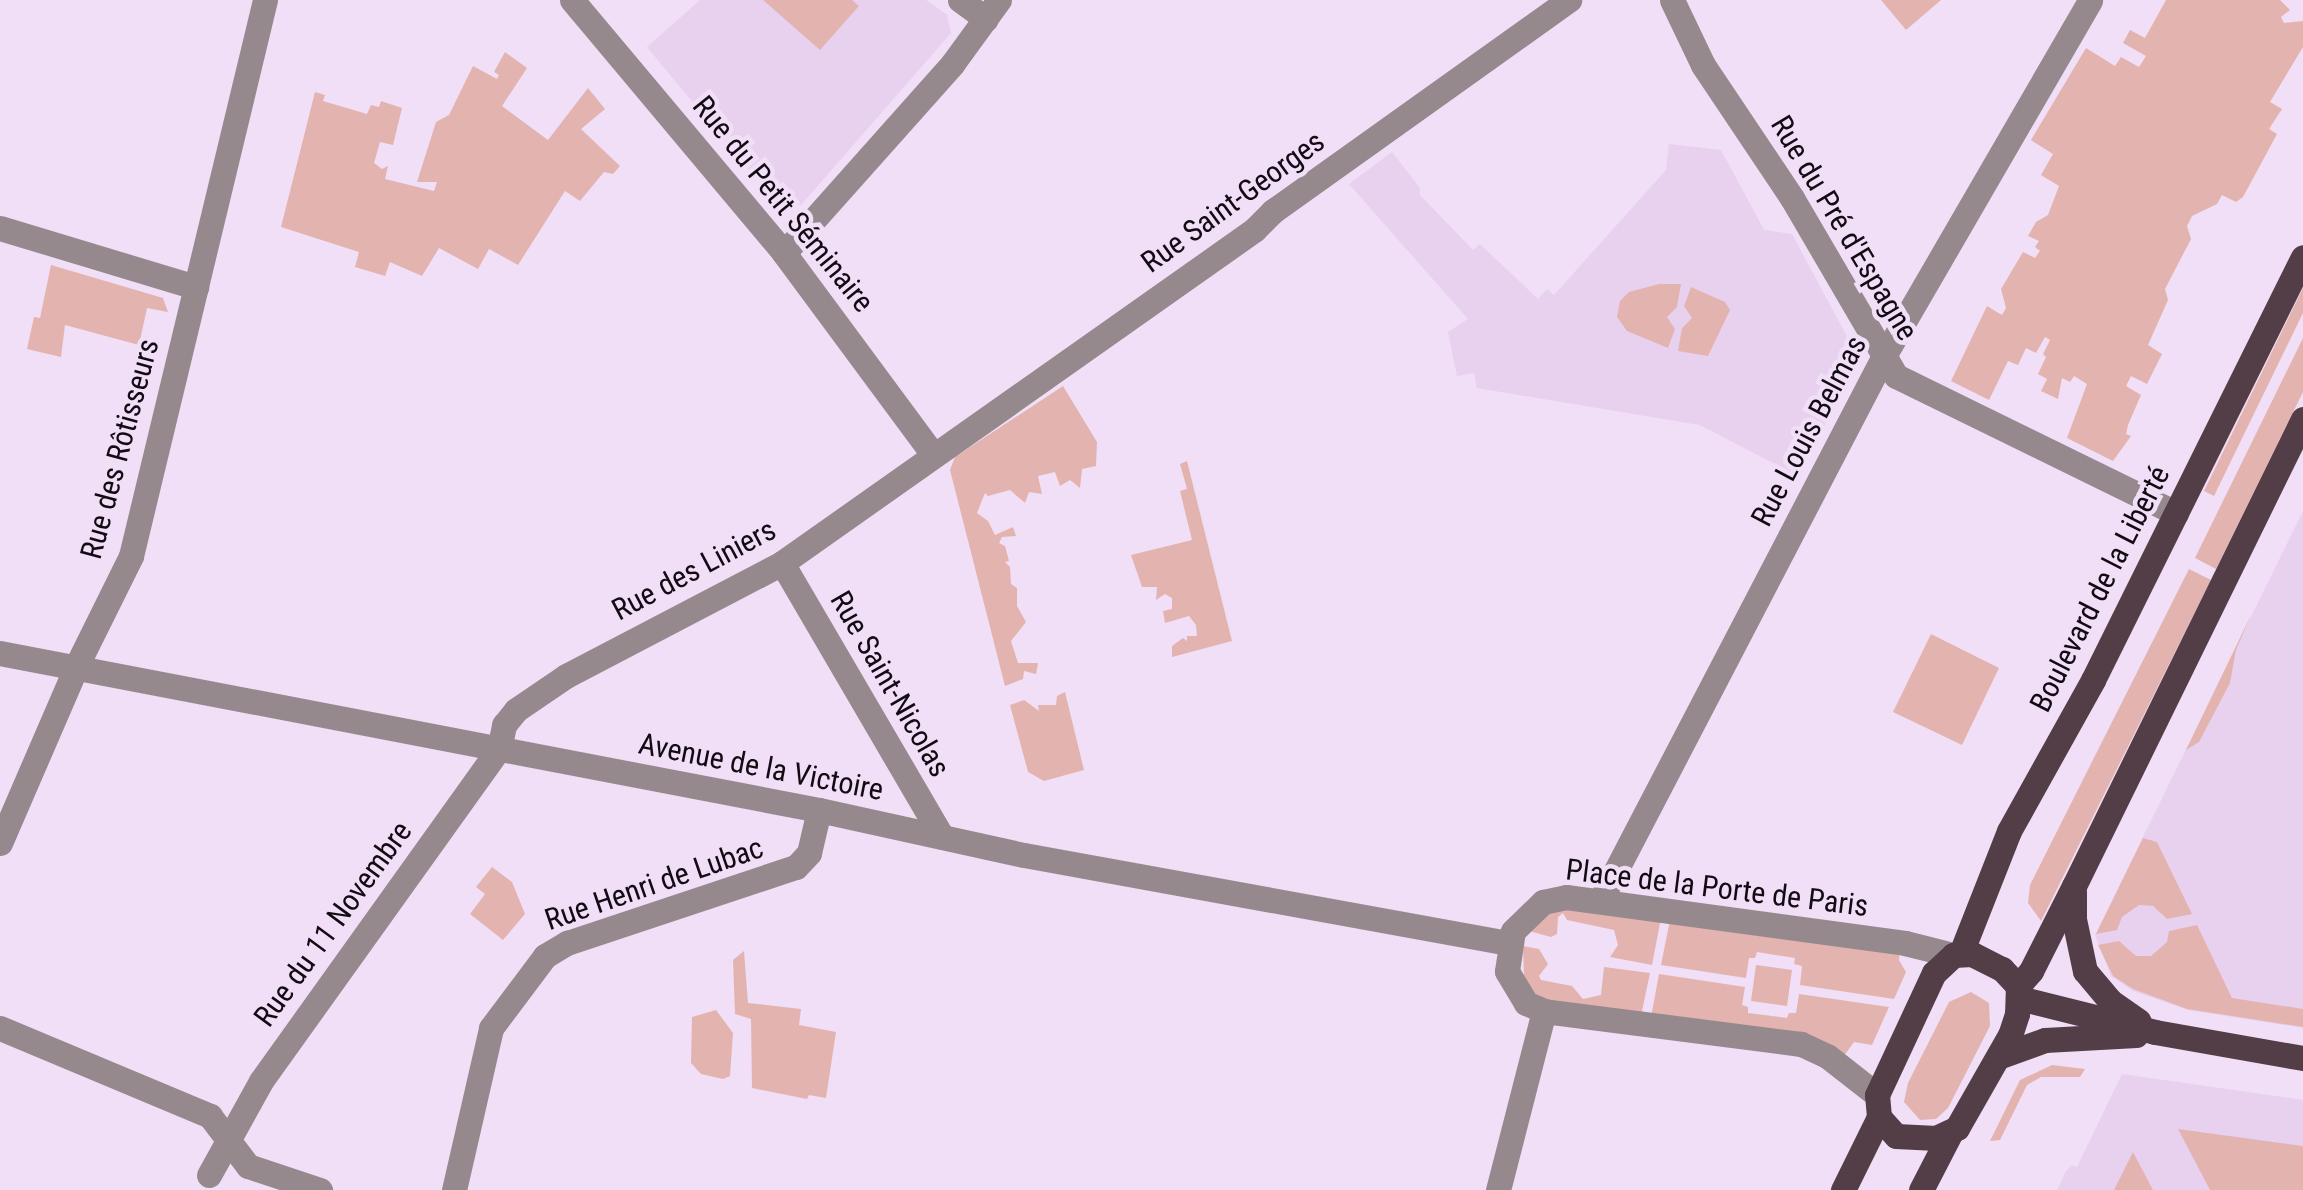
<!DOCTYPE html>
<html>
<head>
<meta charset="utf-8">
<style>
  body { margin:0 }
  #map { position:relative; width:2303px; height:1190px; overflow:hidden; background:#f1def7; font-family:"Roboto Condensed",sans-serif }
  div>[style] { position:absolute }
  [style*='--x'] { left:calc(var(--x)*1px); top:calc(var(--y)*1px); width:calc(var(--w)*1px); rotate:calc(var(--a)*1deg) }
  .built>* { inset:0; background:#e8d0ef }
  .green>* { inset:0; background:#e3b4af }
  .minor>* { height:25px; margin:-12.5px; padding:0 12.5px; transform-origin:12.5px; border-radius:12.5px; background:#96898e }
  .major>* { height:25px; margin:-12.5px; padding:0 12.5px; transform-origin:12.5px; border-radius:12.5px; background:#533e47 }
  span { translate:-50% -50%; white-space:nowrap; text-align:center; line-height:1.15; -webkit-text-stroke:9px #f1def7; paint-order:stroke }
  .street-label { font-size:30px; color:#120b13 }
</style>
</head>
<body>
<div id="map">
  <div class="built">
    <div style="clip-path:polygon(700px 0,926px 0,947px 15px,951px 33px,801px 205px,778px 205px,647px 47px)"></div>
    <div style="clip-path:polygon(1669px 144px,1721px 150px,1764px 230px,1792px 234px,1859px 359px,1798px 476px,1700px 425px,1477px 388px,1474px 373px,1457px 376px,1448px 332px,1468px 319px,1349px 184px,1392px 152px,1420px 188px,1420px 195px,1473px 250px,1480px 244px,1538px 299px,1547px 289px,1554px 295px,1666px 170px)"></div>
    <div style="clip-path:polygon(2303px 511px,2303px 1028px,2188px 1010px,2133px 991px,2111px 976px,2095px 935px)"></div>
    <div style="clip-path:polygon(2122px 1074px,2303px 1100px,2303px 1190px,2057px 1190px,2066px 1171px,2072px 1165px,2077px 1167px)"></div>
  </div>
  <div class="green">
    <div style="clip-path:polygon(763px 0,852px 0,859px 6px,820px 50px)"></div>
    <div style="clip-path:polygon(1881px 0,1941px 0,1906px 30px)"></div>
    <div style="clip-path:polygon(2166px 0,2280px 0,2290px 10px,2281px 17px,2284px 23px,2303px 21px,2303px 47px,2270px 102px,2282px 109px,2269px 129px,2277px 134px,2243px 197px,2236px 202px,2222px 195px,2217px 204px,2192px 216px,2187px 226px,2191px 239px,2165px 289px,2168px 300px,2148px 345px,2162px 354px,2147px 384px,2131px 376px,2126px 386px,2141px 395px,2128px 425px,2126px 434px,2131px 436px,2113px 461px,2067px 438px,2087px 384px,2074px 376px,2070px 382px,2062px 378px,2058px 399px,2041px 391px,2047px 379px,2038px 374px,2046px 357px,2043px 354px,2050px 340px,2045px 337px,2036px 353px,2026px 348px,2018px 365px,2008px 361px,1989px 400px,1951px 381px,1987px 306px,2002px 315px,2006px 308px,2001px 289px,2023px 252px,2035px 258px,2040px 251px,2035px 247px,2039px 241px,2028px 236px,2036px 222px,2048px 215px,2059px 186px,2041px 175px,2053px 154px,2031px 140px,2086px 48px,2115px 66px,2121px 57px,2139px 67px,2146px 56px,2123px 43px,2130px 30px,2145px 38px)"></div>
    <div style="clip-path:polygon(505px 52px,527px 68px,502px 106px,548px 140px,588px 88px,605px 109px,581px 129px,620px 166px,613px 174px,604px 172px,580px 201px,565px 191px,518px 265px,489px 249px,478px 269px,439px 248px,422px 276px,390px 262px,385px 276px,355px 267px,359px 252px,281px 227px,315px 92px,325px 95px,323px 101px,367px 114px,371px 105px,379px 107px,381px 101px,402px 108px,393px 145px,380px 142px,374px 163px,382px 169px,388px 166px,385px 179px,434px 191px,437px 182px,417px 182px,436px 122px,449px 115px,473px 66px,497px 79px,499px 75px,494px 72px)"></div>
    <div style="clip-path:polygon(51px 265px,163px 298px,168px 312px,147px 308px,139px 345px,65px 325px,61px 357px,27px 349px,34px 317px,40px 318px)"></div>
    <div style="clip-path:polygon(1659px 284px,1681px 284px,1677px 307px,1667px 317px,1675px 329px,1668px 348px,1627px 331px,1617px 317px,1620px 301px,1629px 292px)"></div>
    <div style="clip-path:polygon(1691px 287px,1725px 302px,1730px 310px,1708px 356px,1678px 351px,1682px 328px,1692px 318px,1684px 306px)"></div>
    <div style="clip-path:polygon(2303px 288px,2303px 313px,2214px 496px,2204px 491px)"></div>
    <div style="clip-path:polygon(2303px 338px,2303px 392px,2216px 569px,2195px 558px)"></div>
    <div style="clip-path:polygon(1063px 386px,1097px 442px,1096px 466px,1082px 469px,1080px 488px,1070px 480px,1060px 486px,1055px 472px,1038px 476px,1042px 494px,1029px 492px,1025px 503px,1010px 490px,988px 496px,985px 493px,977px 513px,988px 521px,995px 535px,1013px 527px,1016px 536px,1002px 537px,999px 543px,1005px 546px,1009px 561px,1005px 562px,1010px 567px,1011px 584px,1017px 588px,1017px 606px,1026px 622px,1011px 641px,1018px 663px,1038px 663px,1036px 674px,1024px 671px,1023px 679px,1005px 686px,950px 470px,955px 457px)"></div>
    <div style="clip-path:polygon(1187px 461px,1232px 641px,1172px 657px,1172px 646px,1183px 638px,1187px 641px,1187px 636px,1197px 636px,1196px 625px,1189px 616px,1165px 623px,1163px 611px,1172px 609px,1172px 598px,1165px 594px,1156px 600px,1157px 587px,1142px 587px,1131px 555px,1192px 540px,1180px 491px,1187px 489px,1180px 464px)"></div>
    <div style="clip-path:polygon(2189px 569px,2211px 580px,2041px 921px,2028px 903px,2030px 885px)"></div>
    <div style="clip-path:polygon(2252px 613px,2236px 650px,2230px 683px,2199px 742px,2186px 750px)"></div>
    <div style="clip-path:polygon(1931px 634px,1999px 668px,1962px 745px,1893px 712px)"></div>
    <div style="clip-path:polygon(1065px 692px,1084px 770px,1044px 781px,1028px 772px,1010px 705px,1024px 700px,1039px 711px,1038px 705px,1056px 705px,1057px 696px)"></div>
    <div style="clip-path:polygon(2143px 838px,2157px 842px,2192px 914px,2167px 919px,2153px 906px,2139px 905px,2122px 917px,2117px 930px,2096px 934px)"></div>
    <div style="clip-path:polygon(492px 867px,512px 882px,525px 914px,503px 940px,470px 914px,485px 894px,476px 887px)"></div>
    <div style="clip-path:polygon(1557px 905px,1661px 918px,1652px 965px,1610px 957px,1618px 945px,1614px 930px,1567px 920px,1563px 913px,1558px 917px,1557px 934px,1551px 937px,1529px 931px)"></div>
    <div style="clip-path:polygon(1670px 920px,1900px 950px,1899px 960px,1906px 972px,1894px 999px,1800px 985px,1802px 966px,1794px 964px,1795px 958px,1757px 952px,1755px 958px,1749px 958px,1746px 978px,1661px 965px)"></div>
    <div style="clip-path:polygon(2197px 925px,2232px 998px,2303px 1009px,2303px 1027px,2187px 1009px,2133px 989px,2113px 976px,2098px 945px,2119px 941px,2136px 956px,2151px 956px,2167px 942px,2169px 931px)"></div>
    <div style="clip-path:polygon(1523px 946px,1539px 949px,1548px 964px,1539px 976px,1541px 980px,1572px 986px,1583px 999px,1601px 995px,1604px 967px,1650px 973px,1641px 1016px,1551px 1002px,1534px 993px,1524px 976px)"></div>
    <div style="clip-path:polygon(744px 951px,748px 1003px,801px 1009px,799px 1025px,836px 1032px,826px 1098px,809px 1095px,807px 1099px,752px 1088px,751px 1019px,735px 1014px,733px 960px)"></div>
    <div style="clip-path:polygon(1756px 965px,1792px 970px,1787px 1006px,1751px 1001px)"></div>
    <div style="clip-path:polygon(1659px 974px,1745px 987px,1742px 1005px,1748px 1007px,1748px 1013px,1787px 1018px,1789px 1013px,1796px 1013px,1799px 994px,1889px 1007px,1872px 1045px,1854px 1042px,1844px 1056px,1651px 1017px)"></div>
    <div style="clip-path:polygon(1971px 992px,1989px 1003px,1990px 1026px,1948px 1108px,1936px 1119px,1920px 1120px,1904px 1102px,1908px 1083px,1949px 1002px)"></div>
    <div style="clip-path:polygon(716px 1010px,733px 1033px,730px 1076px,723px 1079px,701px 1074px,691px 1063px,692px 1017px)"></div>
    <div style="clip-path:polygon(2052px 1065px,2085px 1069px,2080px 1077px,2041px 1077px,2027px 1085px,2000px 1140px,1990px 1141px,2020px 1080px)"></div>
    <div style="clip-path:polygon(2178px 1129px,2303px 1146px,2303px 1190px,2210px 1190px)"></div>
    <div style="clip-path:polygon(2133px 1152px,2153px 1190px,2114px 1190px)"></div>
  </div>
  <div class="minor">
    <div style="--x:572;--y:0;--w:330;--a:50"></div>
    <div style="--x:784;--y:253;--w:252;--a:53.5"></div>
    <div style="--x:960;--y:0;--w:32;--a:36"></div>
    <div style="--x:1672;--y:0;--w:72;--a:64.5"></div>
    <div style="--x:1703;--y:65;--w:160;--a:56.2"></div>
    <div style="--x:1792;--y:198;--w:206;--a:59.7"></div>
    <div style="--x:1896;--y:376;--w:312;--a:26.1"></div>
    <div style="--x:0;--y:228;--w:205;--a:16.8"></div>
    <div style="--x:784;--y:253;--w:254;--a:-48.3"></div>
    <div style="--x:953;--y:63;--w:78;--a:-53.9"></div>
    <div style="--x:782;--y:563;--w:317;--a:59.7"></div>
    <div style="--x:0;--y:653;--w:834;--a:10.85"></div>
    <div style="--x:819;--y:810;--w:210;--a:12.4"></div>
    <div style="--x:1024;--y:855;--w:492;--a:10.3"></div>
    <div style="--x:0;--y:843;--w:192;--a:-66.6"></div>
    <div style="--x:76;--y:667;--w:124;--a:-63.6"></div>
    <div style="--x:131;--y:556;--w:572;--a:-76.45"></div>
    <div style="--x:1600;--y:901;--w:615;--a:-62.48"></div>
    <div style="--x:1884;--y:356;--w:411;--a:-59.9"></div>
    <div style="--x:0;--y:1028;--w:228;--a:22.7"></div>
    <div style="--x:210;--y:1116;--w:63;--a:52.8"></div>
    <div style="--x:248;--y:1166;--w:76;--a:18.4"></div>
    <div style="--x:1877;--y:1095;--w:63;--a:-142"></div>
    <div style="--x:1827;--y:1056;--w:29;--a:-155"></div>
    <div style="--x:1801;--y:1044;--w:259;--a:-172.7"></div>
    <div style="--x:1544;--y:1011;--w:20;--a:-156"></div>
    <div style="--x:1526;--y:1003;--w:37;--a:-121"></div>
    <div style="--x:1507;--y:971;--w:40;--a:-81.5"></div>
    <div style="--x:1513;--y:931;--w:42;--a:-44"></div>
    <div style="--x:1543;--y:902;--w:24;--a:-12"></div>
    <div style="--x:1566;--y:897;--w:342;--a:7.7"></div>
    <div style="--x:1905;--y:943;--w:49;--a:14"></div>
    <div style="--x:209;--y:1175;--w:107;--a:-61"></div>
    <div style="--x:261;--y:1081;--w:408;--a:-54.4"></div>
    <div style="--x:499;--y:749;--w:25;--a:-78"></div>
    <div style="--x:504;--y:725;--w:19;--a:-51"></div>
    <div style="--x:516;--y:710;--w:60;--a:-34.2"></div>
    <div style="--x:566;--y:676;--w:244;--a:-27.6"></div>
    <div style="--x:782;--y:563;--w:578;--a:-35.2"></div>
    <div style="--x:1254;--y:230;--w:27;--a:-45"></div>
    <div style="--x:1273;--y:211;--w:364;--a:-35.5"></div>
    <div style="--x:454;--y:1190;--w:166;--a:-77.1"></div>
    <div style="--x:491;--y:1028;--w:90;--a:-53.1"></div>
    <div style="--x:545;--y:956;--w:26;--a:-31"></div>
    <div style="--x:567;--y:943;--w:241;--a:-18.4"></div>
    <div style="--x:796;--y:867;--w:19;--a:-47"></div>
    <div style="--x:809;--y:853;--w:44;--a:-76.9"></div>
    <div style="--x:1498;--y:1190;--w:185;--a:-75.6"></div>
  </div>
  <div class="major">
    <div style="--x:2074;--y:892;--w:27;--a:90"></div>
    <div style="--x:2074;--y:919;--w:53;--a:78.1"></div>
    <div style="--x:2085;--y:971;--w:39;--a:50"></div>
    <div style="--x:2110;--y:1001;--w:35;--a:35"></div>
    <div style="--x:1961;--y:953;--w:131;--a:-68.5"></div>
    <div style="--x:2009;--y:831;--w:173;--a:-60.9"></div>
    <div style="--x:2093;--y:680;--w:472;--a:-63.6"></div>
    <div style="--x:1972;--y:954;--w:34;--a:27"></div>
    <div style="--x:2002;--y:969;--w:23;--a:47"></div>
    <div style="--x:2018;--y:986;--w:28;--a:92"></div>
    <div style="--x:2017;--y:1014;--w:22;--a:108"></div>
    <div style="--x:2010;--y:1035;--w:107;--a:119.7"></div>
    <div style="--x:1957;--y:1128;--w:23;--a:155"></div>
    <div style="--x:1936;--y:1138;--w:40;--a:-177.1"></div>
    <div style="--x:1896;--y:1136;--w:25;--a:-132"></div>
    <div style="--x:1879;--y:1117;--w:22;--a:-95"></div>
    <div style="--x:1877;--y:1095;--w:135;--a:-65"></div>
    <div style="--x:1934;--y:973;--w:26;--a:-43"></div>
    <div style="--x:1953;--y:955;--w:19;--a:-3"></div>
    <div style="--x:2018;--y:986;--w:20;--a:-49"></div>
    <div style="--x:2031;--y:971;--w:95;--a:-63.2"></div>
    <div style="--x:2074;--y:886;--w:520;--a:-63.88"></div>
    <div style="--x:2019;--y:998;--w:140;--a:14"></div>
    <div style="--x:2155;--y:1032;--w:150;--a:10"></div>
    <div style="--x:1998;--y:1057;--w:50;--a:-19.9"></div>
    <div style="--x:2045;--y:1040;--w:91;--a:-3.1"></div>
    <div style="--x:1843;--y:1190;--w:81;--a:-63.7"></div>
    <div style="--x:1921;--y:1190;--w:65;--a:-62.7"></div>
  </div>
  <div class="street-label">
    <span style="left:1233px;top:202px;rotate:-36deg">Rue Saint-Georges</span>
    <span style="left:783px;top:204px;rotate:51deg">Rue du Petit Séminaire</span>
    <span style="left:1844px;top:228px;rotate:59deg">Rue du Pré d'Espagne</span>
    <span style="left:1809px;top:431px;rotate:-62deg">Rue Louis Belmas</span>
    <span style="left:120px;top:449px;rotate:-75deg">Rue des Rôtisseurs</span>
    <span style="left:694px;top:570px;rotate:-28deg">Rue des Liniers</span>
    <span style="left:2100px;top:589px;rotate:-63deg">Boulevard de la Liberté</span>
    <span style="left:890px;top:684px;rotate:60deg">Rue Saint-Nicolas</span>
    <span style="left:761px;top:767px;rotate:11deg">Avenue de la Victoire</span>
    <span style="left:654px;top:884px;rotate:-19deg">Rue Henri de Lubac</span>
    <span style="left:1717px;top:888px;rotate:7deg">Place de la Porte de Paris</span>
    <span style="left:333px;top:924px;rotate:-54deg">Rue du 11 Novembre</span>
  </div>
</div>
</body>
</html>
